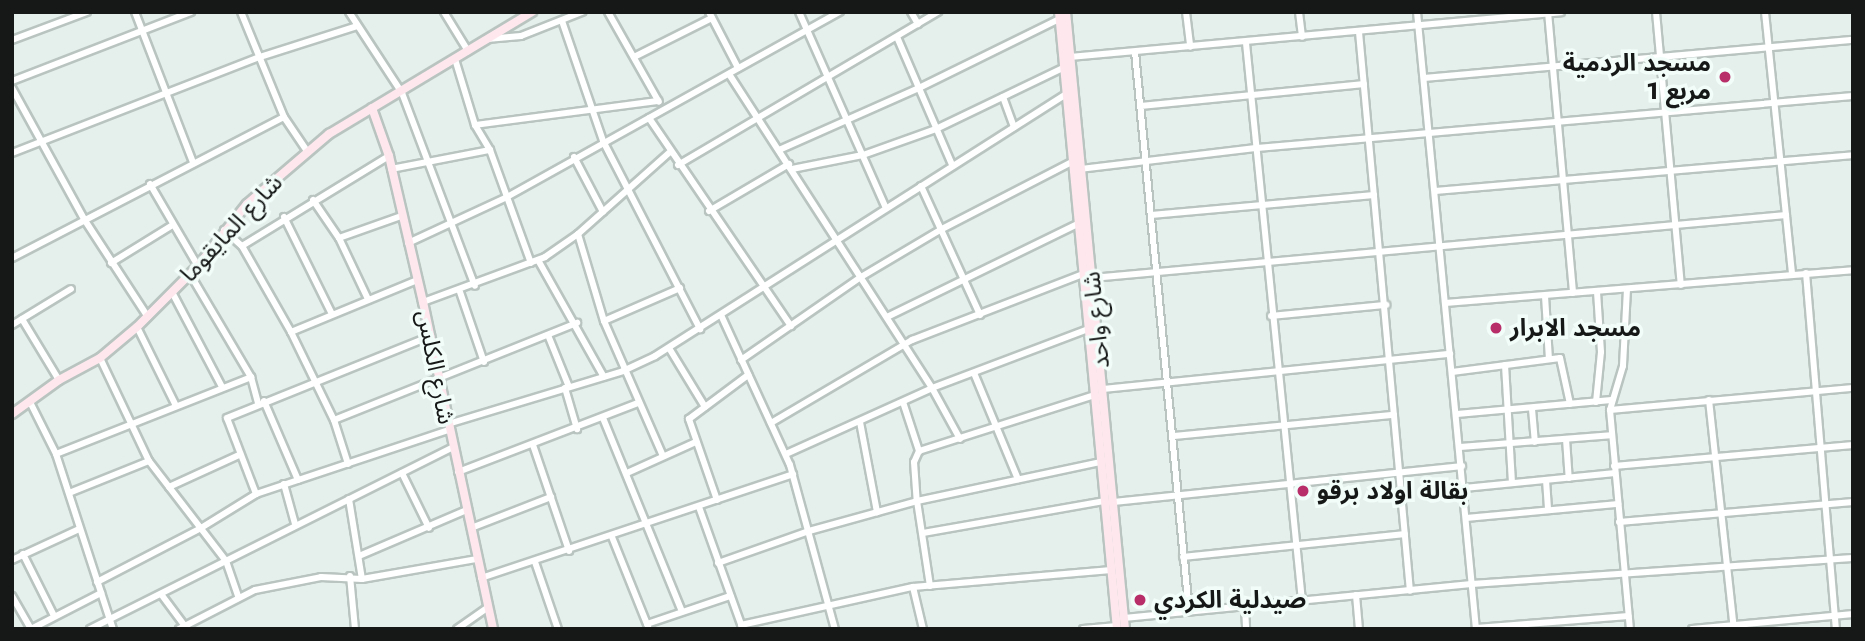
<!DOCTYPE html>
<html>
<head>
<meta charset="utf-8">
<style>
  body { margin:0 }
  #map { position:relative; width:1865px; height:641px; overflow:hidden; background:#e5f0ec; font-family:Jost,"Noto Sans Arabic",sans-serif }
  div>[style] { position:absolute }
  [style*='--x'] { left:calc(var(--x)*1px); top:calc(var(--y)*1px); width:calc(var(--w)*1px); rotate:calc(var(--a)*1deg) }
  .roads { filter:drop-shadow(2px 0 #b9c4c0) drop-shadow(-2px 0 #b9c4c0) drop-shadow(0 2px #b9c4c0) drop-shadow(0 -2px #b9c4c0) }
  .street>* { height:6px; margin:-3px; padding:0 3px; transform-origin:3px; border-radius:3px; background:#fff }
  .secondary>* { height:8px; margin:-4px; padding:0 4px; transform-origin:4px; border-radius:4px; background:#fee8ee }
  .dots>* { width:19px; height:19px; translate:-50% -50%; box-sizing:border-box; border:4px solid #f2fdfa; border-radius:50% }
  span { translate:-50% -50%; white-space:nowrap; text-align:center; line-height:1.15; -webkit-text-stroke:7px #f2fdfa; paint-order:stroke }
  .poi-label { font-size:24px; color:#151817; font-weight:700 }
  .right { translate:-100% -50%; text-align:right }
  .left { translate:0 -50%; text-align:left }
  .street-label { font-size:24px; color:#151817 }
  .frame { position:absolute; inset:0; border:14px solid #151817; pointer-events:none }
</style>
</head>
<body>
<div id="map">
  <div class="roads">
    <div class="street">
      <div style="--x:135;--y:12;--w:161;--a:68.9"></div>
      <div style="--x:241;--y:12;--w:113;--a:67.7"></div>
      <div style="--x:284;--y:117;--w:41;--a:55.9"></div>
      <div style="--x:349;--y:12;--w:97;--a:56.8"></div>
      <div style="--x:402;--y:93;--w:206;--a:69.3"></div>
      <div style="--x:444;--y:12;--w:46;--a:58.4"></div>
      <div style="--x:608;--y:12;--w:103;--a:60.5"></div>
      <div style="--x:709;--y:12;--w:63;--a:62.6"></div>
      <div style="--x:799;--y:12;--w:214;--a:66.1"></div>
      <div style="--x:911;--y:12;--w:14;--a:60"></div>
      <div style="--x:1186;--y:12;--w:35;--a:83"></div>
      <div style="--x:1299;--y:12;--w:25;--a:83"></div>
      <div style="--x:1417;--y:12;--w:620;--a:84.54"></div>
      <div style="--x:1548;--y:12;--w:282;--a:84.9"></div>
      <div style="--x:1656;--y:12;--w:274;--a:84.8"></div>
      <div style="--x:1765;--y:12;--w:263;--a:84.1"></div>
      <div style="--x:562;--y:21;--w:127;--a:71.1"></div>
      <div style="--x:603;--y:141;--w:212;--a:62.7"></div>
      <div style="--x:1359;--y:32;--w:561;--a:84.79"></div>
      <div style="--x:897;--y:37;--w:139;--a:66.7"></div>
      <div style="--x:487;--y:39;--w:34;--a:-5"></div>
      <div style="--x:521;--y:36;--w:66;--a:-21.5"></div>
      <div style="--x:12;--y:40;--w:80;--a:-20.5"></div>
      <div style="--x:1246;--y:43;--w:561;--a:84.27"></div>
      <div style="--x:1135;--y:52;--w:562;--a:84.48"></div>
      <div style="--x:634;--y:57;--w:87;--a:-26.6"></div>
      <div style="--x:1070;--y:57;--w:493;--a:-5.2"></div>
      <div style="--x:455;--y:59;--w:69;--a:73.1"></div>
      <div style="--x:475;--y:125;--w:29;--a:59"></div>
      <div style="--x:490;--y:150;--w:120;--a:70.1"></div>
      <div style="--x:729;--y:74;--w:374;--a:57.1"></div>
      <div style="--x:932;--y:388;--w:58;--a:61.2"></div>
      <div style="--x:1424;--y:78;--w:431;--a:-5.1"></div>
      <div style="--x:12;--y:81;--w:192;--a:-21.1"></div>
      <div style="--x:12;--y:88;--w:149;--a:61.2"></div>
      <div style="--x:84;--y:219;--w:117;--a:56.9"></div>
      <div style="--x:1003;--y:97;--w:32;--a:70"></div>
      <div style="--x:1141;--y:106;--w:224;--a:-5.6"></div>
      <div style="--x:649;--y:118;--w:252;--a:55.7"></div>
      <div style="--x:475;--y:125;--w:185;--a:-7.5"></div>
      <div style="--x:779;--y:150;--w:153;--a:-23.9"></div>
      <div style="--x:919;--y:88;--w:156;--a:-26.2"></div>
      <div style="--x:12;--y:153;--w:266;--a:-21.2"></div>
      <div style="--x:260;--y:57;--w:102;--a:-17.7"></div>
      <div style="--x:574;--y:157;--w:62;--a:62.2"></div>
      <div style="--x:678;--y:165;--w:302;--a:-30.5"></div>
      <div style="--x:391;--y:169;--w:101;--a:-10.9"></div>
      <div style="--x:792;--y:169;--w:72;--a:-11.2"></div>
      <div style="--x:863;--y:155;--w:77;--a:-19.6"></div>
      <div style="--x:936;--y:129;--w:141;--a:-25.7"></div>
      <div style="--x:1080;--y:169;--w:178;--a:-6.8"></div>
      <div style="--x:1257;--y:148;--w:598;--a:-4.99"></div>
      <div style="--x:150;--y:184;--w:95;--a:59.7"></div>
      <div style="--x:921;--y:186;--w:142;--a:65.4"></div>
      <div style="--x:1435;--y:191;--w:420;--a:-4.9"></div>
      <div style="--x:313;--y:200;--w:46;--a:55.6"></div>
      <div style="--x:339;--y:238;--w:68;--a:64.6"></div>
      <div style="--x:709;--y:211;--w:93;--a:-30.4"></div>
      <div style="--x:1151;--y:215;--w:224;--a:-5.1"></div>
      <div style="--x:284;--y:217;--w:108;--a:63.7"></div>
      <div style="--x:224;--y:230;--w:24;--a:42"></div>
      <div style="--x:242;--y:246;--w:99;--a:60.3"></div>
      <div style="--x:291;--y:332;--w:98;--a:64"></div>
      <div style="--x:334;--y:420;--w:46;--a:72.3"></div>
      <div style="--x:578;--y:234;--w:91;--a:73.4"></div>
      <div style="--x:604;--y:321;--w:147;--a:66.4"></div>
      <div style="--x:339;--y:238;--w:66;--a:-19.5"></div>
      <div style="--x:408;--y:243;--w:109;--a:-24.9"></div>
      <div style="--x:507;--y:197;--w:381;--a:-29.1"></div>
      <div style="--x:242;--y:246;--w:172;--a:-31.5"></div>
      <div style="--x:12;--y:258;--w:306;--a:-27.4"></div>
      <div style="--x:538;--y:260;--w:134;--a:60.6"></div>
      <div style="--x:111;--y:263;--w:70;--a:-31.7"></div>
      <div style="--x:1806;--y:273;--w:357;--a:85.2"></div>
      <div style="--x:190;--y:274;--w:120;--a:59.4"></div>
      <div style="--x:251;--y:377;--w:28;--a:75"></div>
      <div style="--x:1092;--y:278;--w:697;--a:-5.19"></div>
      <div style="--x:1627;--y:289;--w:77;--a:93"></div>
      <div style="--x:1623;--y:366;--w:46;--a:106.5"></div>
      <div style="--x:1610;--y:410;--w:220;--a:84.8"></div>
      <div style="--x:172;--y:292;--w:107;--a:62.2"></div>
      <div style="--x:460;--y:292;--w:74;--a:71.1"></div>
      <div style="--x:1545;--y:296;--w:63;--a:86.4"></div>
      <div style="--x:423;--y:302;--w:130;--a:-20.2"></div>
      <div style="--x:545;--y:257;--w:40;--a:-34.9"></div>
      <div style="--x:578;--y:234;--w:122;--a:-41.7"></div>
      <div style="--x:1445;--y:303;--w:409;--a:-4.6"></div>
      <div style="--x:721;--y:315;--w:165;--a:65.3"></div>
      <div style="--x:790;--y:465;--w:170;--a:74.7"></div>
      <div style="--x:1271;--y:316;--w:116;--a:-5.5"></div>
      <div style="--x:887;--y:317;--w:212;--a:-26"></div>
      <div style="--x:22;--y:319;--w:71;--a:58.8"></div>
      <div style="--x:604;--y:321;--w:83;--a:-23.5"></div>
      <div style="--x:12;--y:325;--w:69;--a:-31.4"></div>
      <div style="--x:137;--y:327;--w:88;--a:63.7"></div>
      <div style="--x:291;--y:332;--w:136;--a:-22.4"></div>
      <div style="--x:548;--y:335;--w:56;--a:68"></div>
      <div style="--x:669;--y:348;--w:69;--a:58.6"></div>
      <div style="--x:100;--y:358;--w:114;--a:64.6"></div>
      <div style="--x:149;--y:461;--w:126;--a:52.4"></div>
      <div style="--x:226;--y:561;--w:37;--a:71"></div>
      <div style="--x:741;--y:360;--w:146;--a:-34.7"></div>
      <div style="--x:861;--y:277;--w:92;--a:-30.7"></div>
      <div style="--x:940;--y:230;--w:148;--a:-27.3"></div>
      <div style="--x:1505;--y:365;--w:118;--a:86.6"></div>
      <div style="--x:1452;--y:372;--w:109;--a:-7.4"></div>
      <div style="--x:1560;--y:358;--w:47;--a:77.7"></div>
      <div style="--x:974;--y:373;--w:115;--a:67.5"></div>
      <div style="--x:565;--y:388;--w:43;--a:73.7"></div>
      <div style="--x:1103;--y:389;--w:349;--a:-5.8"></div>
      <div style="--x:1709;--y:400;--w:230;--a:83.8"></div>
      <div style="--x:264;--y:401;--w:86;--a:66.7"></div>
      <div style="--x:30;--y:402;--w:58;--a:63.4"></div>
      <div style="--x:56;--y:454;--w:184;--a:72"></div>
      <div style="--x:903;--y:402;--w:52;--a:71.9"></div>
      <div style="--x:919;--y:451;--w:12;--a:114"></div>
      <div style="--x:914;--y:462;--w:39;--a:86"></div>
      <div style="--x:917;--y:501;--w:86;--a:81.3"></div>
      <div style="--x:1596;--y:402;--w:50;--a:-84.3"></div>
      <div style="--x:1601;--y:352;--w:61;--a:-93.8"></div>
      <div style="--x:1532;--y:409;--w:33;--a:85"></div>
      <div style="--x:1610;--y:410;--w:244;--a:-5.2"></div>
      <div style="--x:1457;--y:414;--w:155;--a:-5.2"></div>
      <div style="--x:603;--y:418;--w:209;--a:67.8"></div>
      <div style="--x:334;--y:420;--w:262;--a:-21.8"></div>
      <div style="--x:860;--y:422;--w:92;--a:79.3"></div>
      <div style="--x:771;--y:423;--w:164;--a:-30.5"></div>
      <div style="--x:912;--y:340;--w:183;--a:-21.1"></div>
      <div style="--x:448;--y:424;--w:183;--a:-16.8"></div>
      <div style="--x:623;--y:371;--w:35;--a:-25"></div>
      <div style="--x:655;--y:356;--w:490;--a:-32.5"></div>
      <div style="--x:1174;--y:436;--w:221;--a:-5.5"></div>
      <div style="--x:1566;--y:439;--w:39;--a:86"></div>
      <div style="--x:533;--y:445;--w:112;--a:71.2"></div>
      <div style="--x:1460;--y:447;--w:151;--a:-4.5"></div>
      <div style="--x:919;--y:451;--w:184;--a:-17.7"></div>
      <div style="--x:56;--y:454;--w:210;--a:-21.5"></div>
      <div style="--x:786;--y:454;--w:160;--a:-24.3"></div>
      <div style="--x:932;--y:388;--w:167;--a:-20.7"></div>
      <div style="--x:1614;--y:466;--w:240;--a:-5"></div>
      <div style="--x:458;--y:472;--w:193;--a:-21"></div>
      <div style="--x:402;--y:473;--w:61;--a:63.9"></div>
      <div style="--x:627;--y:473;--w:76;--a:-24.2"></div>
      <div style="--x:1546;--y:480;--w:30;--a:86"></div>
      <div style="--x:284;--y:484;--w:41;--a:74.6"></div>
      <div style="--x:169;--y:487;--w:77;--a:-24.6"></div>
      <div style="--x:1464;--y:488;--w:152;--a:-5.7"></div>
      <div style="--x:69;--y:493;--w:86;--a:-21.8"></div>
      <div style="--x:256;--y:494;--w:81;--a:-110.9"></div>
      <div style="--x:227;--y:418;--w:220;--a:-21.9"></div>
      <div style="--x:349;--y:499;--w:81;--a:80.8"></div>
      <div style="--x:362;--y:579;--w:117;--a:-9.9"></div>
      <div style="--x:717;--y:500;--w:86;--a:-109.1"></div>
      <div style="--x:689;--y:419;--w:74;--a:-36.7"></div>
      <div style="--x:1114;--y:502;--w:350;--a:-5.9"></div>
      <div style="--x:699;--y:507;--w:127;--a:70.3"></div>
      <div style="--x:1466;--y:518;--w:153;--a:-5.3"></div>
      <div style="--x:1619;--y:522;--w:235;--a:-4.9"></div>
      <div style="--x:471;--y:528;--w:86;--a:-21.2"></div>
      <div style="--x:923;--y:533;--w:185;--a:-10"></div>
      <div style="--x:612;--y:537;--w:99;--a:68.1"></div>
      <div style="--x:23;--y:554;--w:69;--a:63.4"></div>
      <div style="--x:359;--y:556;--w:117;--a:-23.1"></div>
      <div style="--x:1183;--y:557;--w:223;--a:-5.9"></div>
      <div style="--x:12;--y:560;--w:74;--a:-24.8"></div>
      <div style="--x:535;--y:562;--w:71;--a:71.1"></div>
      <div style="--x:718;--y:563;--w:96;--a:-19.4"></div>
      <div style="--x:809;--y:531;--w:112;--a:-15.5"></div>
      <div style="--x:917;--y:501;--w:187;--a:-12"></div>
      <div style="--x:350;--y:576;--w:53;--a:84.6"></div>
      <div style="--x:481;--y:578;--w:329;--a:-18.4"></div>
      <div style="--x:97;--y:582;--w:117;--a:-27.4"></div>
      <div style="--x:201;--y:528;--w:65;--a:-31.7"></div>
      <div style="--x:256;--y:494;--w:202;--a:-18.4"></div>
      <div style="--x:913;--y:587;--w:43;--a:76.6"></div>
      <div style="--x:161;--y:594;--w:44;--a:53.4"></div>
      <div style="--x:1356;--y:595;--w:34;--a:85"></div>
      <div style="--x:12;--y:596;--w:38;--a:60"></div>
      <div style="--x:31;--y:629;--w:79;--a:-27.2"></div>
      <div style="--x:1245;--y:607;--w:22;--a:87"></div>
      <div style="--x:1124;--y:618;--w:349;--a:-5.6"></div>
      <div style="--x:1471;--y:584;--w:383;--a:-3.9"></div>
      <div style="--x:647;--y:624;--w:88;--a:-18.6"></div>
      <div style="--x:741;--y:625;--w:176;--a:-12.5"></div>
      <div style="--x:913;--y:587;--w:199;--a:-4.9"></div>
      <div style="--x:1476;--y:628;--w:153;--a:-4.5"></div>
      <div style="--x:90;--y:629;--w:405;--a:-26.6"></div>
      <div style="--x:179;--y:629;--w:85;--a:-27.2"></div>
      <div style="--x:255;--y:590;--w:67;--a:-11.1"></div>
      <div style="--x:321;--y:577;--w:41;--a:2.8"></div>
      <div style="--x:457;--y:629;--w:37;--a:-35"></div>
      <div style="--x:1083;--y:629;--w:34;--a:-5"></div>
      <div style="--x:1692;--y:629;--w:162;--a:-5.3"></div>
    </div>
    <div class="secondary">
      <div style="--x:1059;--y:12;--w:620;--a:84.63"></div>
      <div style="--x:1066;--y:12;--w:620;--a:84.54"></div>
      <div style="--x:372;--y:108;--w:51;--a:70.5"></div>
      <div style="--x:389;--y:156;--w:150;--a:76.9"></div>
      <div style="--x:423;--y:302;--w:334;--a:77.9"></div>
      <div style="--x:12;--y:414;--w:58;--a:-35.9"></div>
      <div style="--x:59;--y:380;--w:47;--a:-28.2"></div>
      <div style="--x:100;--y:358;--w:48;--a:-40"></div>
      <div style="--x:137;--y:327;--w:86;--a:-45"></div>
      <div style="--x:198;--y:266;--w:79;--a:-51.7"></div>
      <div style="--x:247;--y:204;--w:108;--a:-40.5"></div>
      <div style="--x:329;--y:134;--w:237;--a:-31"></div>
    </div>
  </div>
  <div class="dots">
    <div style="left:1725px;top:77px;background:#b82e68"></div>
    <div style="left:1496px;top:328px;background:#b82e68"></div>
    <div style="left:1303px;top:491px;background:#b82e68"></div>
    <div style="left:1140px;top:600px;background:#b82e68"></div>
  </div>
  <div class="poi-label">
    <span class="right" style="left:1711px;top:77px">مسجد الردمية<br>مربع 1</span>
    <span class="left" style="left:1510px;top:328px">مسجد الابرار</span>
    <span class="left" style="left:1317px;top:491px">بقالة اولاد برقو</span>
    <span class="left" style="left:1154px;top:600px">صيدلية الكردي</span>
  </div>
  <div class="street-label">
    <span style="left:231px;top:228px;rotate:-47deg">شارع المايقوما</span>
    <span style="left:1096px;top:320px;rotate:-96deg">شارع واحد</span>
    <span style="left:436px;top:367px;rotate:79deg">شارع الكلس</span>
  </div>
  <div class="frame"></div>
</div>
</body>
</html>
